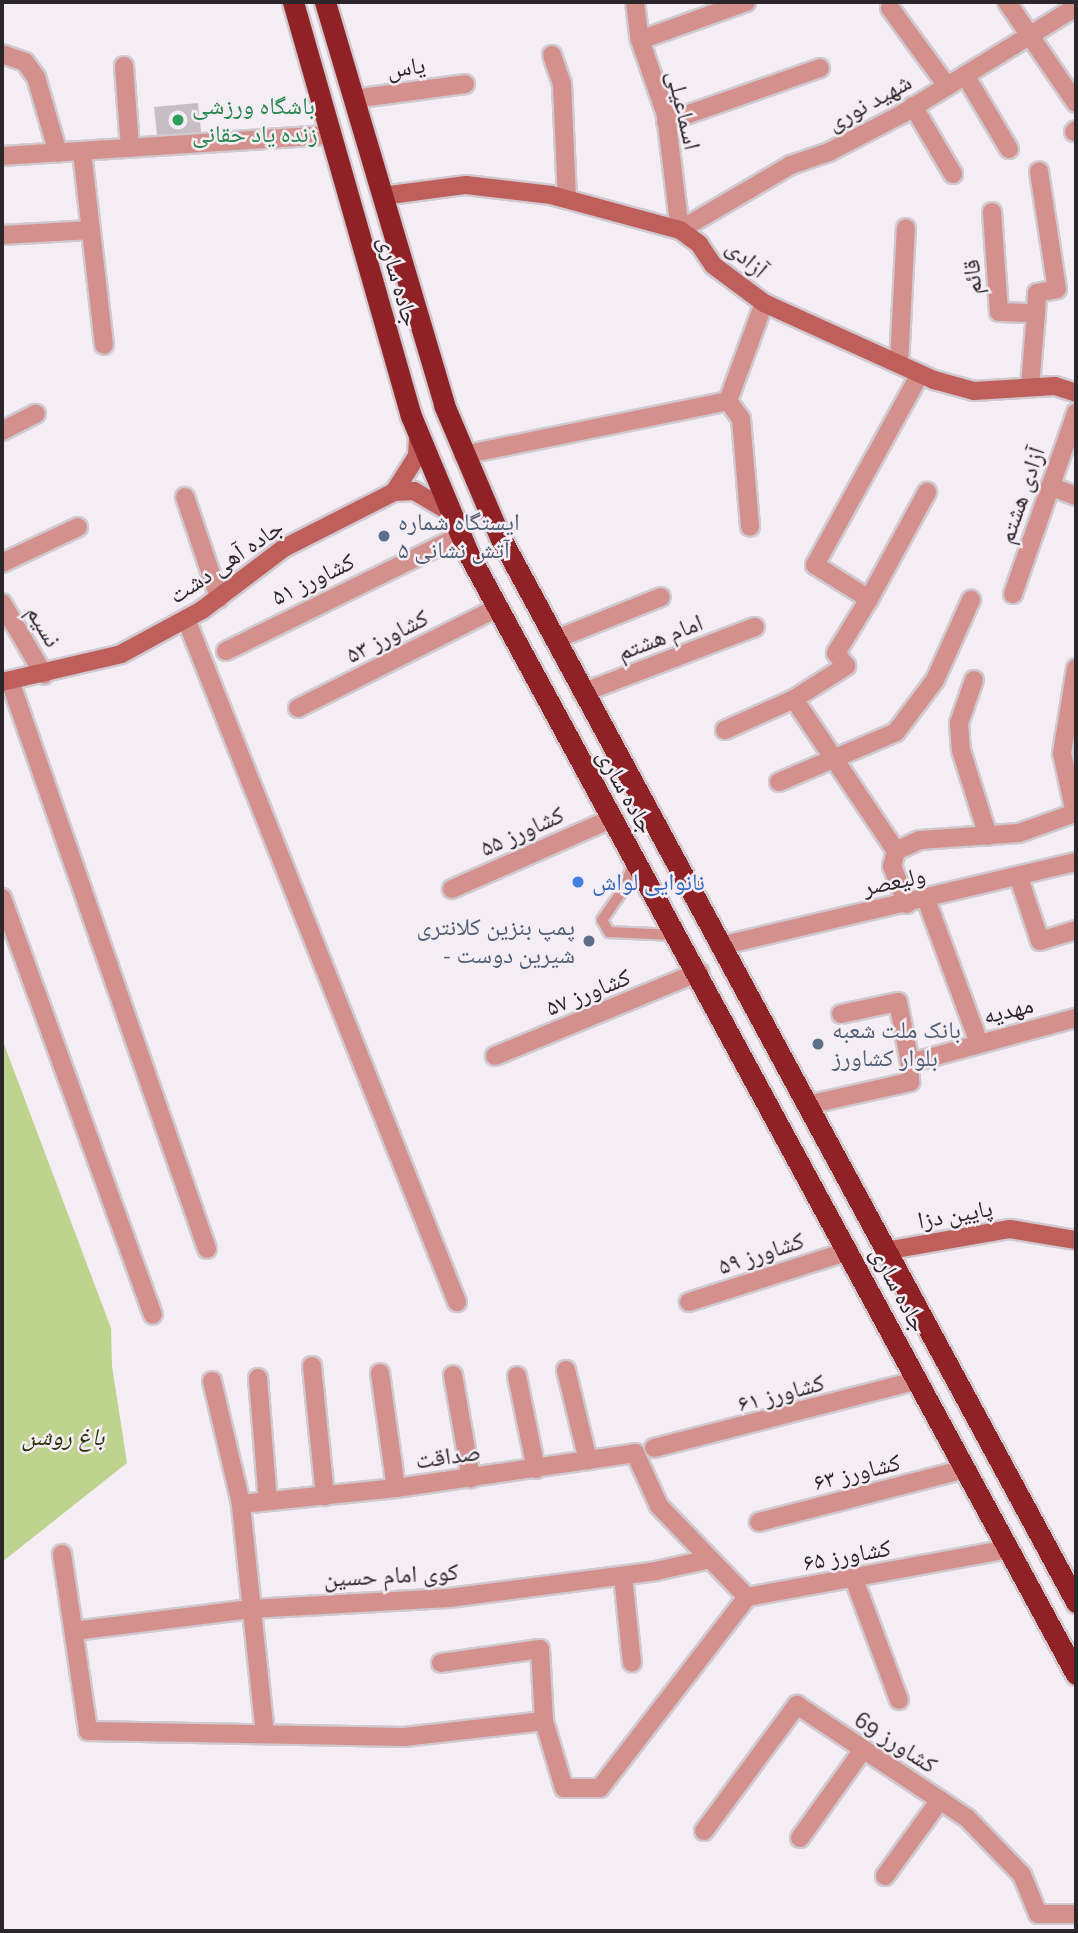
<!DOCTYPE html>
<html>
<head>
<meta charset="utf-8">
<style>
  body { margin:0 }
  #map { position:relative; width:1078px; height:1933px; overflow:hidden; background:#f5edf4; font-family:"Zilla Slab","Noto Naskh Arabic",serif }
  div>[style] { position:absolute }
  [style*='--x'] { left:calc(var(--x)*1px); top:calc(var(--y)*1px); width:calc(var(--w)*1px); rotate:calc(var(--a)*1deg) }
  .green>* { inset:0; background:#bed38d }
  .building>* { inset:0; background:#c6bec5 }
  .roads { filter:drop-shadow(2px 0 #d0c9cf) drop-shadow(-2px 0 #d0c9cf) drop-shadow(0 2px #d0c9cf) drop-shadow(0 -2px #d0c9cf) }
  .lane>* { height:10px; margin:-5px; padding:0 5px; transform-origin:5px; border-radius:5px; background:#d3908c }
  .street>* { height:18px; margin:-9px; padding:0 9px; transform-origin:9px; border-radius:9px; background:#d3908c }
  .secondary>* { height:18px; margin:-9px; padding:0 9px; transform-origin:9px; border-radius:9px; background:#bf5f5c }
  .highway>* { height:21px; margin:-10.5px; padding:0 10.5px; transform-origin:10.5px; border-radius:10.5px; background:#902226 }
  .dots>* { width:19px; height:19px; translate:-50% -50%; box-sizing:border-box; border:4px solid #f5edf4; border-radius:50% }
  span { translate:-50% -50%; white-space:nowrap; text-align:center; line-height:1.15; -webkit-text-stroke:5px #f5edf4; paint-order:stroke }
  .street-label { font-size:24px; color:#2a2629 }
  .leisure-label { font-size:24px; color:#27864d }
  .left { translate:0 -50%; text-align:left }
  .service-label { font-size:24px; color:#4e5e75 }
  .right { translate:-100% -50%; text-align:right }
  .shop-label { font-size:24px; color:#366cbe }
  .park-label { font-size:24px; color:#2a340d; font-style:italic }
  .frame { position:absolute; inset:0; border:4px solid #2a2629; pointer-events:none }
</style>
</head>
<body>
<div id="map">
  <div class="green">
    <div style="clip-path:polygon(2px 1039px,111px 1328px,112px 1366px,127px 1463px,2px 1562px)"></div>
  </div>
  <div class="building">
    <div style="clip-path:polygon(198px 103px,201px 132px,157px 135px,154px 107px)"></div>
  </div>
  <div class="roads">
    <div class="lane">
      <div style="--x:633;--y:863;--w:25;--a:108"></div>
      <div style="--x:625;--y:887;--w:40;--a:124.9"></div>
      <div style="--x:602;--y:920;--w:14;--a:60"></div>
      <div style="--x:609;--y:932;--w:65;--a:2.6"></div>
    </div>
    <div class="street">
      <div style="--x:635;--y:2;--w:38;--a:83"></div>
      <div style="--x:640;--y:40;--w:79;--a:70.9"></div>
      <div style="--x:666;--y:115;--w:116;--a:83.1"></div>
      <div style="--x:680;--y:230;--w:129;--a:-30.4"></div>
      <div style="--x:791;--y:165;--w:40;--a:-18.9"></div>
      <div style="--x:829;--y:152;--w:82;--a:-27.5"></div>
      <div style="--x:902;--y:114;--w:204;--a:-31.6"></div>
      <div style="--x:1007;--y:2;--w:122;--a:55.7"></div>
      <div style="--x:890;--y:8;--w:97;--a:53.8"></div>
      <div style="--x:640;--y:40;--w:113;--a:-19.7"></div>
      <div style="--x:2;--y:54;--w:24;--a:19"></div>
      <div style="--x:25;--y:62;--w:19;--a:54"></div>
      <div style="--x:36;--y:77;--w:79;--a:73.9"></div>
      <div style="--x:552;--y:55;--w:31;--a:71"></div>
      <div style="--x:562;--y:84;--w:115;--a:87.5"></div>
      <div style="--x:124;--y:66;--w:82;--a:85.8"></div>
      <div style="--x:965;--y:75;--w:86;--a:59.3"></div>
      <div style="--x:353;--y:99;--w:113;--a:-7.6"></div>
      <div style="--x:913;--y:106;--w:79;--a:59.5"></div>
      <div style="--x:666;--y:122;--w:163;--a:-19.3"></div>
      <div style="--x:1074;--y:132;--w:3;--a:-45"></div>
      <div style="--x:82;--y:152;--w:194;--a:83.5"></div>
      <div style="--x:2;--y:156;--w:329;--a:-3.7"></div>
      <div style="--x:992;--y:212;--w:100;--a:86"></div>
      <div style="--x:999;--y:312;--w:37;--a:2"></div>
      <div style="--x:1036;--y:313;--w:73;--a:94.7"></div>
      <div style="--x:2;--y:235;--w:89;--a:-3.2"></div>
      <div style="--x:1036;--y:313;--w:20;--a:-87"></div>
      <div style="--x:1037;--y:293;--w:20;--a:-11"></div>
      <div style="--x:1057;--y:289;--w:119;--a:-98.7"></div>
      <div style="--x:899;--y:364;--w:136;--a:-87.1"></div>
      <div style="--x:728;--y:401;--w:22;--a:54"></div>
      <div style="--x:741;--y:419;--w:108;--a:85.2"></div>
      <div style="--x:2;--y:431;--w:38;--a:-27"></div>
      <div style="--x:463;--y:455;--w:270;--a:-11.5"></div>
      <div style="--x:728;--y:401;--w:104;--a:-69.8"></div>
      <div style="--x:1050;--y:486;--w:28;--a:21"></div>
      <div style="--x:185;--y:497;--w:107;--a:71.4"></div>
      <div style="--x:2;--y:563;--w:84;--a:-25.3"></div>
      <div style="--x:1013;--y:594;--w:192;--a:-70.8"></div>
      <div style="--x:869;--y:599;--w:122;--a:-61.5"></div>
      <div style="--x:2;--y:603;--w:83;--a:59.7"></div>
      <div style="--x:186;--y:619;--w:735;--a:68.36"></div>
      <div style="--x:554;--y:640;--w:115;--a:-21.9"></div>
      <div style="--x:226;--y:651;--w:261;--a:-26.2"></div>
      <div style="--x:974;--y:680;--w:46;--a:109.2"></div>
      <div style="--x:959;--y:723;--w:27;--a:86"></div>
      <div style="--x:961;--y:750;--w:90;--a:72.6"></div>
      <div style="--x:10;--y:681;--w:601;--a:70.87"></div>
      <div style="--x:582;--y:693;--w:185;--a:-20.9"></div>
      <div style="--x:298;--y:708;--w:223;--a:-26.7"></div>
      <div style="--x:725;--y:730;--w:76;--a:-24.2"></div>
      <div style="--x:779;--y:782;--w:127;--a:-23.1"></div>
      <div style="--x:896;--y:732;--w:65;--a:-53.1"></div>
      <div style="--x:935;--y:680;--w:88;--a:-65.8"></div>
      <div style="--x:896;--y:851;--w:26;--a:-25"></div>
      <div style="--x:920;--y:840;--w:99;--a:-4"></div>
      <div style="--x:1019;--y:833;--w:59;--a:-19.7"></div>
      <div style="--x:1075;--y:813;--w:61;--a:-102.2"></div>
      <div style="--x:1062;--y:753;--w:86;--a:-80.6"></div>
      <div style="--x:1019;--y:878;--w:66;--a:71.6"></div>
      <div style="--x:1040;--y:941;--w:38;--a:-17"></div>
      <div style="--x:452;--y:889;--w:174;--a:-23.8"></div>
      <div style="--x:2;--y:898;--w:443;--a:70.1"></div>
      <div style="--x:926;--y:899;--w:153;--a:69.8"></div>
      <div style="--x:907;--y:904;--w:41;--a:-111.5"></div>
      <div style="--x:892;--y:866;--w:16;--a:-75"></div>
      <div style="--x:896;--y:851;--w:183;--a:-123.9"></div>
      <div style="--x:794;--y:699;--w:62;--a:-32.4"></div>
      <div style="--x:846;--y:666;--w:16;--a:-128"></div>
      <div style="--x:836;--y:653;--w:63;--a:-58.6"></div>
      <div style="--x:869;--y:599;--w:64;--a:-147.8"></div>
      <div style="--x:815;--y:565;--w:218;--a:-61.2"></div>
      <div style="--x:720;--y:946;--w:366;--a:-13.3"></div>
      <div style="--x:841;--y:1014;--w:58;--a:-11.9"></div>
      <div style="--x:898;--y:1002;--w:62;--a:78.9"></div>
      <div style="--x:495;--y:1056;--w:221;--a:-22.4"></div>
      <div style="--x:807;--y:1105;--w:106;--a:-12.6"></div>
      <div style="--x:910;--y:1082;--w:19;--a:-90"></div>
      <div style="--x:910;--y:1063;--w:172;--a:-15.2"></div>
      <div style="--x:689;--y:1302;--w:168;--a:-17.7"></div>
      <div style="--x:312;--y:1366;--w:131;--a:84.3"></div>
      <div style="--x:566;--y:1370;--w:93;--a:76.3"></div>
      <div style="--x:380;--y:1373;--w:116;--a:82.1"></div>
      <div style="--x:453;--y:1375;--w:105;--a:80.1"></div>
      <div style="--x:517;--y:1376;--w:95;--a:78.5"></div>
      <div style="--x:258;--y:1378;--w:123;--a:85.4"></div>
      <div style="--x:212;--y:1381;--w:126;--a:76.7"></div>
      <div style="--x:654;--y:1448;--w:273;--a:-14.4"></div>
      <div style="--x:759;--y:1522;--w:214;--a:-14.4"></div>
      <div style="--x:62;--y:1554;--w:179;--a:81.6"></div>
      <div style="--x:88;--y:1731;--w:316;--a:1.1"></div>
      <div style="--x:404;--y:1737;--w:141;--a:-6.5"></div>
      <div style="--x:544;--y:1721;--w:72;--a:-93.2"></div>
      <div style="--x:540;--y:1649;--w:100;--a:172"></div>
      <div style="--x:623;--y:1576;--w:87;--a:84.1"></div>
      <div style="--x:854;--y:1579;--w:129;--a:69.6"></div>
      <div style="--x:74;--y:1631;--w:178;--a:-7.1"></div>
      <div style="--x:251;--y:1609;--w:198;--a:-3.2"></div>
      <div style="--x:449;--y:1598;--w:209;--a:-7.4"></div>
      <div style="--x:656;--y:1571;--w:55;--a:-12.5"></div>
      <div style="--x:544;--y:1721;--w:70;--a:73.4"></div>
      <div style="--x:564;--y:1788;--w:36;--a:0"></div>
      <div style="--x:600;--y:1788;--w:241;--a:-52.4"></div>
      <div style="--x:265;--y:1734;--w:231;--a:-96"></div>
      <div style="--x:241;--y:1504;--w:156;--a:-5.9"></div>
      <div style="--x:396;--y:1488;--w:242;--a:-8.3"></div>
      <div style="--x:635;--y:1453;--w:58;--a:65.6"></div>
      <div style="--x:659;--y:1506;--w:127;--a:46"></div>
      <div style="--x:747;--y:1597;--w:266;--a:-10.4"></div>
      <div style="--x:704;--y:1831;--w:157;--a:-53.6"></div>
      <div style="--x:797;--y:1705;--w:204;--a:33.6"></div>
      <div style="--x:967;--y:1818;--w:79;--a:46"></div>
      <div style="--x:1022;--y:1875;--w:42;--a:67.7"></div>
      <div style="--x:1038;--y:1914;--w:38;--a:0"></div>
      <div style="--x:800;--y:1838;--w:107;--a:-54.5"></div>
      <div style="--x:885;--y:1876;--w:94;--a:-54.1"></div>
    </div>
    <div class="secondary">
      <div style="--x:382;--y:196;--w:85;--a:-7.5"></div>
      <div style="--x:466;--y:185;--w:86;--a:6.7"></div>
      <div style="--x:551;--y:195;--w:134;--a:15.2"></div>
      <div style="--x:680;--y:230;--w:24;--a:36"></div>
      <div style="--x:699;--y:244;--w:25;--a:56"></div>
      <div style="--x:713;--y:265;--w:64;--a:36.7"></div>
      <div style="--x:764;--y:303;--w:187;--a:24.4"></div>
      <div style="--x:934;--y:380;--w:41;--a:15.4"></div>
      <div style="--x:974;--y:391;--w:81;--a:-3.5"></div>
      <div style="--x:1055;--y:386;--w:22;--a:18"></div>
      <div style="--x:394;--y:492;--w:20;--a:-3"></div>
      <div style="--x:414;--y:491;--w:42;--a:30.3"></div>
      <div style="--x:2;--y:682;--w:122;--a:-13.2"></div>
      <div style="--x:121;--y:654;--w:92;--a:-28.5"></div>
      <div style="--x:202;--y:610;--w:103;--a:-37.1"></div>
      <div style="--x:284;--y:548;--w:123;--a:-27"></div>
      <div style="--x:394;--y:492;--w:43;--a:-57.4"></div>
      <div style="--x:417;--y:456;--w:22;--a:-87"></div>
      <div style="--x:885;--y:1251;--w:127;--a:-10"></div>
      <div style="--x:1010;--y:1229;--w:67;--a:9.5"></div>
    </div>
    <div class="highway">
      <div style="--x:293;--y:2;--w:430;--a:74.1"></div>
      <div style="--x:411;--y:416;--w:148;--a:67.4"></div>
      <div style="--x:468;--y:553;--w:1275;--a:61.53"></div>
      <div style="--x:325;--y:2;--w:420;--a:73.5"></div>
      <div style="--x:444;--y:405;--w:143;--a:67"></div>
      <div style="--x:500;--y:537;--w:1211;--a:61.59"></div>
    </div>
  </div>
  <div class="dots">
    <div style="left:178px;top:120px;background:#2e9e5b"></div>
    <div style="left:384px;top:536px;background:#5c6f8a"></div>
    <div style="left:578px;top:882px;background:#3f7fe0"></div>
    <div style="left:589px;top:941px;background:#5c6f8a"></div>
    <div style="left:818px;top:1044px;background:#5c6f8a"></div>
  </div>
  <div class="street-label">
    <span style="left:406px;top:67px;rotate:-8deg">یاس</span>
    <span style="left:869px;top:102px;rotate:-29deg">شهید نوری</span>
    <span style="left:684px;top:110px;rotate:77deg">اسماعیلی</span>
    <span style="left:747px;top:258px;rotate:41deg">آزادی</span>
    <span style="left:972px;top:277px;rotate:-94deg">قائم</span>
    <span style="left:399px;top:281px;rotate:74deg">جاده ساری</span>
    <span style="left:1021px;top:495px;rotate:-71deg">آزادی هشتم</span>
    <span style="left:226px;top:561px;rotate:-34deg">جاده آهی دشت</span>
    <span style="left:313px;top:579px;rotate:-26deg">کشاورز ۵۱</span>
    <span style="left:44px;top:626px;rotate:59deg">نسیم</span>
    <span style="left:387px;top:636px;rotate:-27deg">کشاورز ۵۳</span>
    <span style="left:660px;top:637px;rotate:-21deg">امام هشتم</span>
    <span style="left:626px;top:791px;rotate:61deg">جاده ساری</span>
    <span style="left:522px;top:831px;rotate:-24deg">کشاورز ۵۵</span>
    <span style="left:894px;top:881px;rotate:-12deg">ولیعصر</span>
    <span style="left:588px;top:992px;rotate:-22deg">کشاورز ۵۷</span>
    <span style="left:1008px;top:1010px;rotate:-14deg">مهدیه</span>
    <span style="left:955px;top:1214px;rotate:-10deg">پایین دزا</span>
    <span style="left:761px;top:1253px;rotate:-18deg">کشاورز ۵۹</span>
    <span style="left:899px;top:1289px;rotate:62deg">جاده ساری</span>
    <span style="left:781px;top:1393px;rotate:-15deg">کشاورز ۶۱</span>
    <span style="left:448px;top:1456px;rotate:-8deg">صداقت</span>
    <span style="left:857px;top:1472px;rotate:-14deg">کشاورز ۶۳</span>
    <span style="left:847px;top:1555px;rotate:-10deg">کشاورز ۶۵</span>
    <span style="left:391px;top:1575px;rotate:-3deg">کوی امام حسین</span>
    <span style="left:896px;top:1742px;rotate:33deg">کشاورز 69</span>
  </div>
  <div class="leisure-label">
    <span class="left" style="left:192px;top:120px">باشگاه ورزشی<br>زنده یاد حقانی</span>
  </div>
  <div class="service-label">
    <span class="left" style="left:398px;top:536px">ایستگاه شماره<br>۵ آتش نشانی</span>
    <span class="right" style="left:575px;top:941px">پمپ بنزین کلانتری<br>- شیرین دوست</span>
    <span class="left" style="left:832px;top:1044px">بانک ملت شعبه<br>بلوار کشاورز</span>
  </div>
  <div class="shop-label">
    <span class="left" style="left:592px;top:882px">نانوایی لواش</span>
  </div>
  <div class="park-label">
    <span style="left:63px;top:1437px">باغ روشن</span>
  </div>
  <div class="frame"></div>
</div>
</body>
</html>
